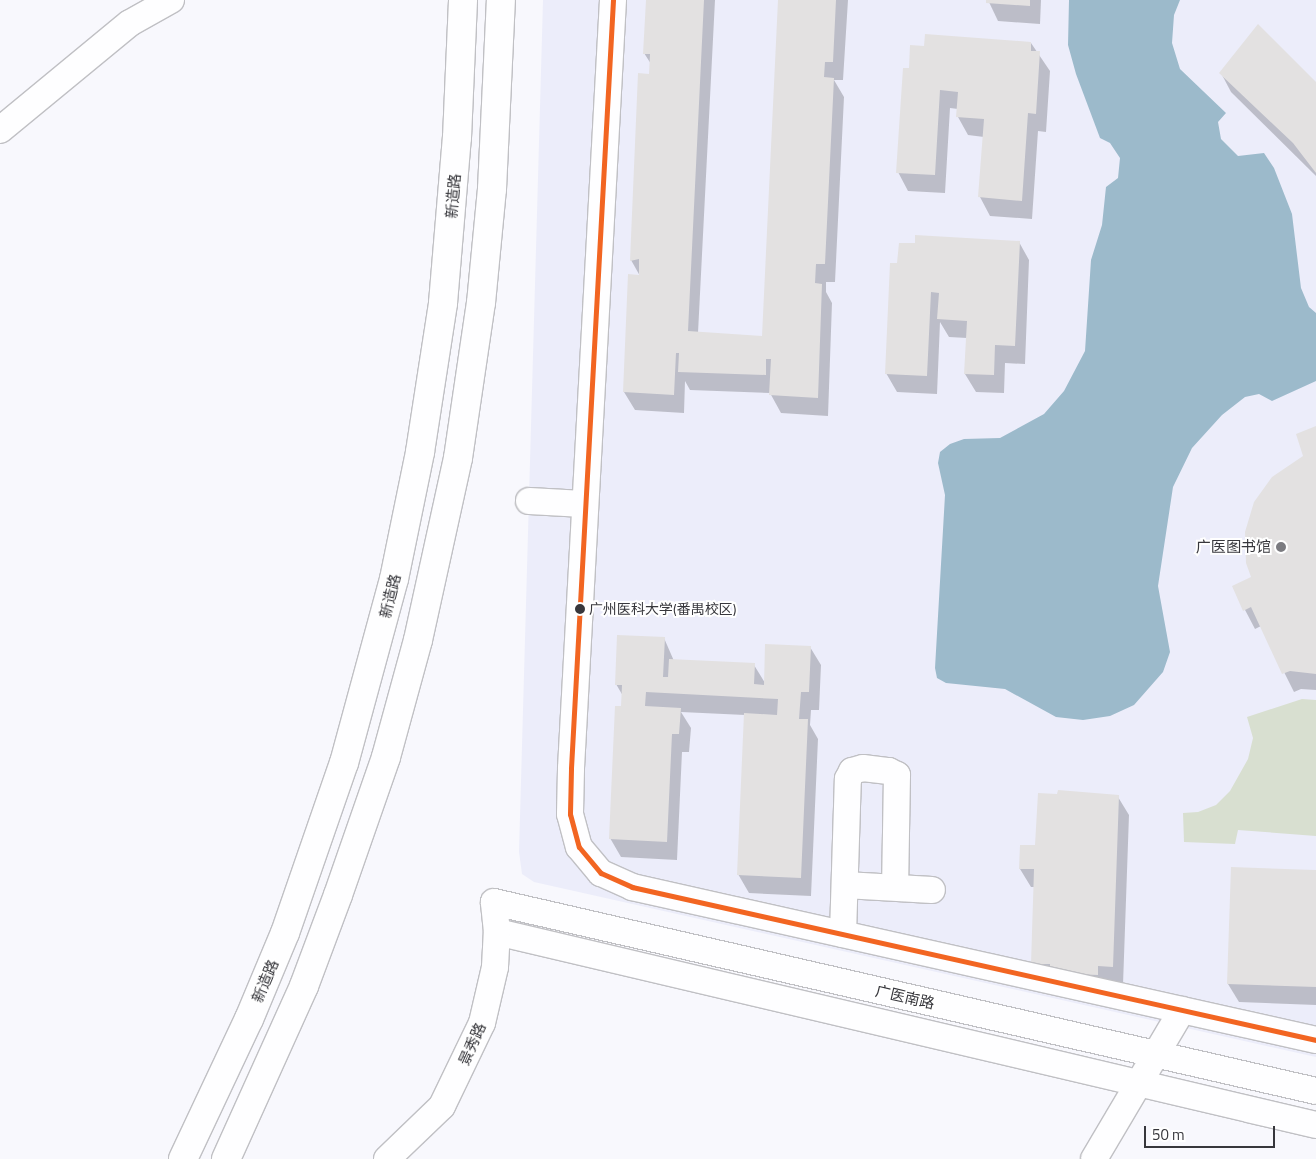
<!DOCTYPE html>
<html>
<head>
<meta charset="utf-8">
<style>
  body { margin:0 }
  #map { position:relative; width:1316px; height:1159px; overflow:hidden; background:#f8f8fd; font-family:"Titillium Web","Noto Sans SC",sans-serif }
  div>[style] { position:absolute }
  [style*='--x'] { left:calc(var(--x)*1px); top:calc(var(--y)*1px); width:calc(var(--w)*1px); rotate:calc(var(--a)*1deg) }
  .built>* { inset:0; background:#ecedfa }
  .green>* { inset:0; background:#d8dfd0 }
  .water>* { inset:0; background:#9cbacb }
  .shadow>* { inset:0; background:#0003 }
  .building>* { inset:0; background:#e3e1e1 }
  .roads { filter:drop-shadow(1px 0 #c0c0c4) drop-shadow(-1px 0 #c0c0c4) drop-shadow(0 1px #c0c0c4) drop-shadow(0 -1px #c0c0c4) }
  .minor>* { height:26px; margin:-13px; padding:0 13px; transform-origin:13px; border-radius:13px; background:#fefeff }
  .major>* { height:28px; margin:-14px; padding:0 14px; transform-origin:14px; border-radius:14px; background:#fefeff }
  .bus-1>* { height:5px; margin:-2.5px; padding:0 2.5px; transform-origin:2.5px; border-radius:2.5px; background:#f26522 }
  .dots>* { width:14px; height:14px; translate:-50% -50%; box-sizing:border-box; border:2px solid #fff; border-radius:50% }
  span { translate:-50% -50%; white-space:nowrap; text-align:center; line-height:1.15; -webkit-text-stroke:4px #fff; paint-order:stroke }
  .bus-label { font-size:14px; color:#37373c }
  .left { translate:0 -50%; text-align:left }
  .street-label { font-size:15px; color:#37373c }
  .poi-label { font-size:15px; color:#37373c }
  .right { translate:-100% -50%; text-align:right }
  .scale { position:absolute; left:1144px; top:1126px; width:131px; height:22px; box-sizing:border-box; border:2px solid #37373c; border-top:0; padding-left:6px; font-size:15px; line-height:18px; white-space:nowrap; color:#37373c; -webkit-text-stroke:4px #fff; paint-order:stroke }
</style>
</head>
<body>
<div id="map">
  <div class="built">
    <div style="clip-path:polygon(543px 0,1316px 0,1316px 1057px,534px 882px,522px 874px,519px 852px)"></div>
  </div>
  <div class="green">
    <div style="clip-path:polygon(1302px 699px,1316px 700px,1316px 836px,1238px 830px,1235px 844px,1184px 842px,1183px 813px,1198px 812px,1216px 805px,1230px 791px,1248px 759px,1253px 738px,1247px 717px)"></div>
  </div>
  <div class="water">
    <div style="clip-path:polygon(1069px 0,1180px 0,1174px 15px,1172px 43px,1180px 69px,1226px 113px,1218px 122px,1221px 139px,1238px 156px,1264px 153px,1274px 168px,1292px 214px,1301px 288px,1309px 307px,1316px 313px,1316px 381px,1272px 401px,1259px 394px,1245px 397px,1222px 415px,1192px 448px,1173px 487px,1158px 586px,1170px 652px,1163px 672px,1134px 705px,1110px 716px,1083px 720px,1056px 717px,1005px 689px,946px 683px,937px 678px,935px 668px,945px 495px,938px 463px,940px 452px,950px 444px,964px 439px,1000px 438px,1044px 414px,1064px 391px,1085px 351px,1091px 260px,1102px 225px,1106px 187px,1118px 178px,1120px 158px,1110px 143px,1100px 138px,1076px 74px,1068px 45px)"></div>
  </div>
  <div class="shadow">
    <div style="clip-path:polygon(647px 0,715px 0,698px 333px,763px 337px,780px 0,848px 0,843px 80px,834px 80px,844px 97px,835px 282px,826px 282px,826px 292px,832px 303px,828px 416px,781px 413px,770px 393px,690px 390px,685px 381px,684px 413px,635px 410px,624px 392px,640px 276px,631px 260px,650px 75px,651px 64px,644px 53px)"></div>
    <div style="clip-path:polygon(988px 0,1041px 0,1040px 24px,998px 21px)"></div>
    <div style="clip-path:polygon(1031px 43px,1050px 71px,1046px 132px,1038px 131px,1032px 219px,990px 216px,980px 197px,984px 137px,968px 135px,958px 117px,958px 109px,950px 108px,945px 193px,908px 191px,898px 172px,905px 69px)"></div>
    <div style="clip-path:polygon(1221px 73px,1316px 86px,1316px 176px,1231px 92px)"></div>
    <div style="clip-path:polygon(1019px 242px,1029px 260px,1025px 364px,1005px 363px,1004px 393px,976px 392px,965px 374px,967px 338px,949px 337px,940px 322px,937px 394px,897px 392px,886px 373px,891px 264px)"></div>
    <div style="clip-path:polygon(1316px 428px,1316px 690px,1301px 689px,1294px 692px,1261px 626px,1255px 629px,1233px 587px,1253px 578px)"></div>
    <div style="clip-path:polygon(664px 638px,674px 661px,754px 665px,765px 683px,810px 647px,821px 665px,819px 710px,811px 710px,810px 725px,818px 739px,811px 896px,749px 893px,738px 874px,745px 715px,681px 712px,691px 728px,689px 752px,682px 752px,677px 860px,621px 857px,610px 838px,623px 696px,616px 684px)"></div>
    <div style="clip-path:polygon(1118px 797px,1129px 815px,1123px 985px,1032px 963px,1035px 887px,1031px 887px,1020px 869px,1037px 846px)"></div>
    <div style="clip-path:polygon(1316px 871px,1316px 1005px,1239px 1002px,1228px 984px)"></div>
  </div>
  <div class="building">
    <div style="clip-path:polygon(646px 0,704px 0,688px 331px,762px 336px,778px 0,836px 0,833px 62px,825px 62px,824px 77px,834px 78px,825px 264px,816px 264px,815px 283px,822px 284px,818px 398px,769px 395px,771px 359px,766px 359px,766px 375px,678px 372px,679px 353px,676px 353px,674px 395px,623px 392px,628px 274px,639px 275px,639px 259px,630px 261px,638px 73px,649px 74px,650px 54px,643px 54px)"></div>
    <div style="clip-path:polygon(986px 0,1030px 0,1030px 6px,986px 3px)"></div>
    <div style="clip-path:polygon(1258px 24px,1316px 82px,1316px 173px,1293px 143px,1219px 73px)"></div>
    <div style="clip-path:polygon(925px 34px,1031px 42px,1031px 51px,1040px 51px,1036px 114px,1028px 113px,1022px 201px,978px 197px,984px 119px,956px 117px,958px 92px,940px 90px,935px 175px,896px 173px,903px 68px,909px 68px,910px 45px,924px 46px)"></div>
    <div style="clip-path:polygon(915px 235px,1020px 241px,1015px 346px,995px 345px,994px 375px,964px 374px,967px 321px,937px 319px,939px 293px,931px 292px,927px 376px,885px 374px,890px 263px,897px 263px,899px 243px,915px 243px)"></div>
    <div style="clip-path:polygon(1316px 426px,1316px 674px,1290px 671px,1282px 674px,1251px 607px,1243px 611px,1232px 586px,1251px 577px,1246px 563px,1245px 532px,1254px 502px,1272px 477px,1303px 456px,1296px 434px)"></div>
    <div style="clip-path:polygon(617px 635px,665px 637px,663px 677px,668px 677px,669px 659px,755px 663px,754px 684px,764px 685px,765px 644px,811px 646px,809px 692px,801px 692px,799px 719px,808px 719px,801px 878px,737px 875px,744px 713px,777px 715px,778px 699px,646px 692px,645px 706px,681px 708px,679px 734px,672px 734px,667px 842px,609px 839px,615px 706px,621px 706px,622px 685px,615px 685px)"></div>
    <div style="clip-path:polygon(1058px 790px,1119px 795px,1113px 967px,1098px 966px,1098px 975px,1050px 973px,1050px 964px,1031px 964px,1034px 869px,1019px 869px,1020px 845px,1035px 845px,1038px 793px,1057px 794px)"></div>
    <div style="clip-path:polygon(1231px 867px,1316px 870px,1316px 987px,1227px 984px)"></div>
  </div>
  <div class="roads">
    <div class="minor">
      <div style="--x:613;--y:0;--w:770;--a:93.13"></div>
      <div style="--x:571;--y:769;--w:45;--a:91.3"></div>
      <div style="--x:570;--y:814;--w:34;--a:75"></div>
      <div style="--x:579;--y:847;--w:34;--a:50"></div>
      <div style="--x:601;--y:873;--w:34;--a:24"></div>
      <div style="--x:632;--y:887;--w:701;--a:12.61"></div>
      <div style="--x:0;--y:130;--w:168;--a:-39.5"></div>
      <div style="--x:130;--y:23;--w:47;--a:-29.3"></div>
      <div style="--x:529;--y:501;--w:55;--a:3.1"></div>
      <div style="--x:845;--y:885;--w:87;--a:3.3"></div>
      <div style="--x:497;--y:932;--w:841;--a:13.26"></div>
      <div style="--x:843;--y:934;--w:155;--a:-88.2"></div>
      <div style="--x:848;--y:779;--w:9;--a:-63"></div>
      <div style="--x:852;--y:771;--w:11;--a:-15"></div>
      <div style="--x:863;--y:768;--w:26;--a:7"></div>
      <div style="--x:889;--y:771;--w:9;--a:27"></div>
      <div style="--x:897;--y:775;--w:111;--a:91"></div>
      <div style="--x:387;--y:1159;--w:76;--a:-43.9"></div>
      <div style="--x:442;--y:1106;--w:92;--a:-64.3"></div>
      <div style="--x:482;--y:1023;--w:57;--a:-76.9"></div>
      <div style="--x:495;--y:967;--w:35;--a:-87"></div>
      <div style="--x:497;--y:932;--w:30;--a:-96"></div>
      <div style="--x:494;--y:902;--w:843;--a:12.95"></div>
      <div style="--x:1094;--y:1159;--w:173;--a:-59.4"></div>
    </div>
    <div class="major">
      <div style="--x:183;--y:1159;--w:155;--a:-64.8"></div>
      <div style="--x:249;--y:1019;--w:93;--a:-67.3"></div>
      <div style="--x:285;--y:933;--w:180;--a:-70.9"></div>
      <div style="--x:344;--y:763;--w:191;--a:-74.8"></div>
      <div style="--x:394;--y:579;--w:130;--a:-78.4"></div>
      <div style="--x:420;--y:452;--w:151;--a:-81.2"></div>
      <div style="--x:443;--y:303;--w:166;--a:-85.2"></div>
      <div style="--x:457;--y:138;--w:138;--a:-87.5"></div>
      <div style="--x:226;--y:1159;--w:190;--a:-65.7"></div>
      <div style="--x:304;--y:986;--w:97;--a:-69.5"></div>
      <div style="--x:338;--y:895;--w:146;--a:-70.8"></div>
      <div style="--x:386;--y:757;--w:121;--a:-74.7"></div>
      <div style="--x:418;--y:640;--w:186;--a:-77.6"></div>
      <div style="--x:458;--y:458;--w:157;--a:-81.6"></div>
      <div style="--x:481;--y:303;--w:115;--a:-84.5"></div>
      <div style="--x:492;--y:189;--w:189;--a:-87.3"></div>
    </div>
  </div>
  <div class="bus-1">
    <div style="--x:613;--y:0;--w:770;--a:93.13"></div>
    <div style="--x:571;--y:769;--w:45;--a:91.3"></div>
    <div style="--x:570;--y:814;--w:34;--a:75"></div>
    <div style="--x:579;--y:847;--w:34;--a:50"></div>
    <div style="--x:601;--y:873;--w:34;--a:24"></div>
    <div style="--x:632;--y:887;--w:701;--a:12.61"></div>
  </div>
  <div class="dots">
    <div style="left:1281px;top:547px;background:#7b7b80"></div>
    <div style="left:580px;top:609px;background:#37373c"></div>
  </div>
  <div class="bus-label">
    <span class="left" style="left:589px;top:609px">广州医科大学(番禺校区)</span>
  </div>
  <div class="street-label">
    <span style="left:453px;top:196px;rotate:-85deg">新造路</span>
    <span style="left:390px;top:596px;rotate:-76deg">新造路</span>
    <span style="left:265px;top:981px;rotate:-67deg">新造路</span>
    <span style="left:905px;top:997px;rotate:13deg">广医南路</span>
    <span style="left:472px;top:1044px;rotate:-66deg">景秀路</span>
  </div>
  <div class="poi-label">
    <span class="right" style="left:1271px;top:547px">广医图书馆</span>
  </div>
  <div class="scale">50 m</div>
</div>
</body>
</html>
